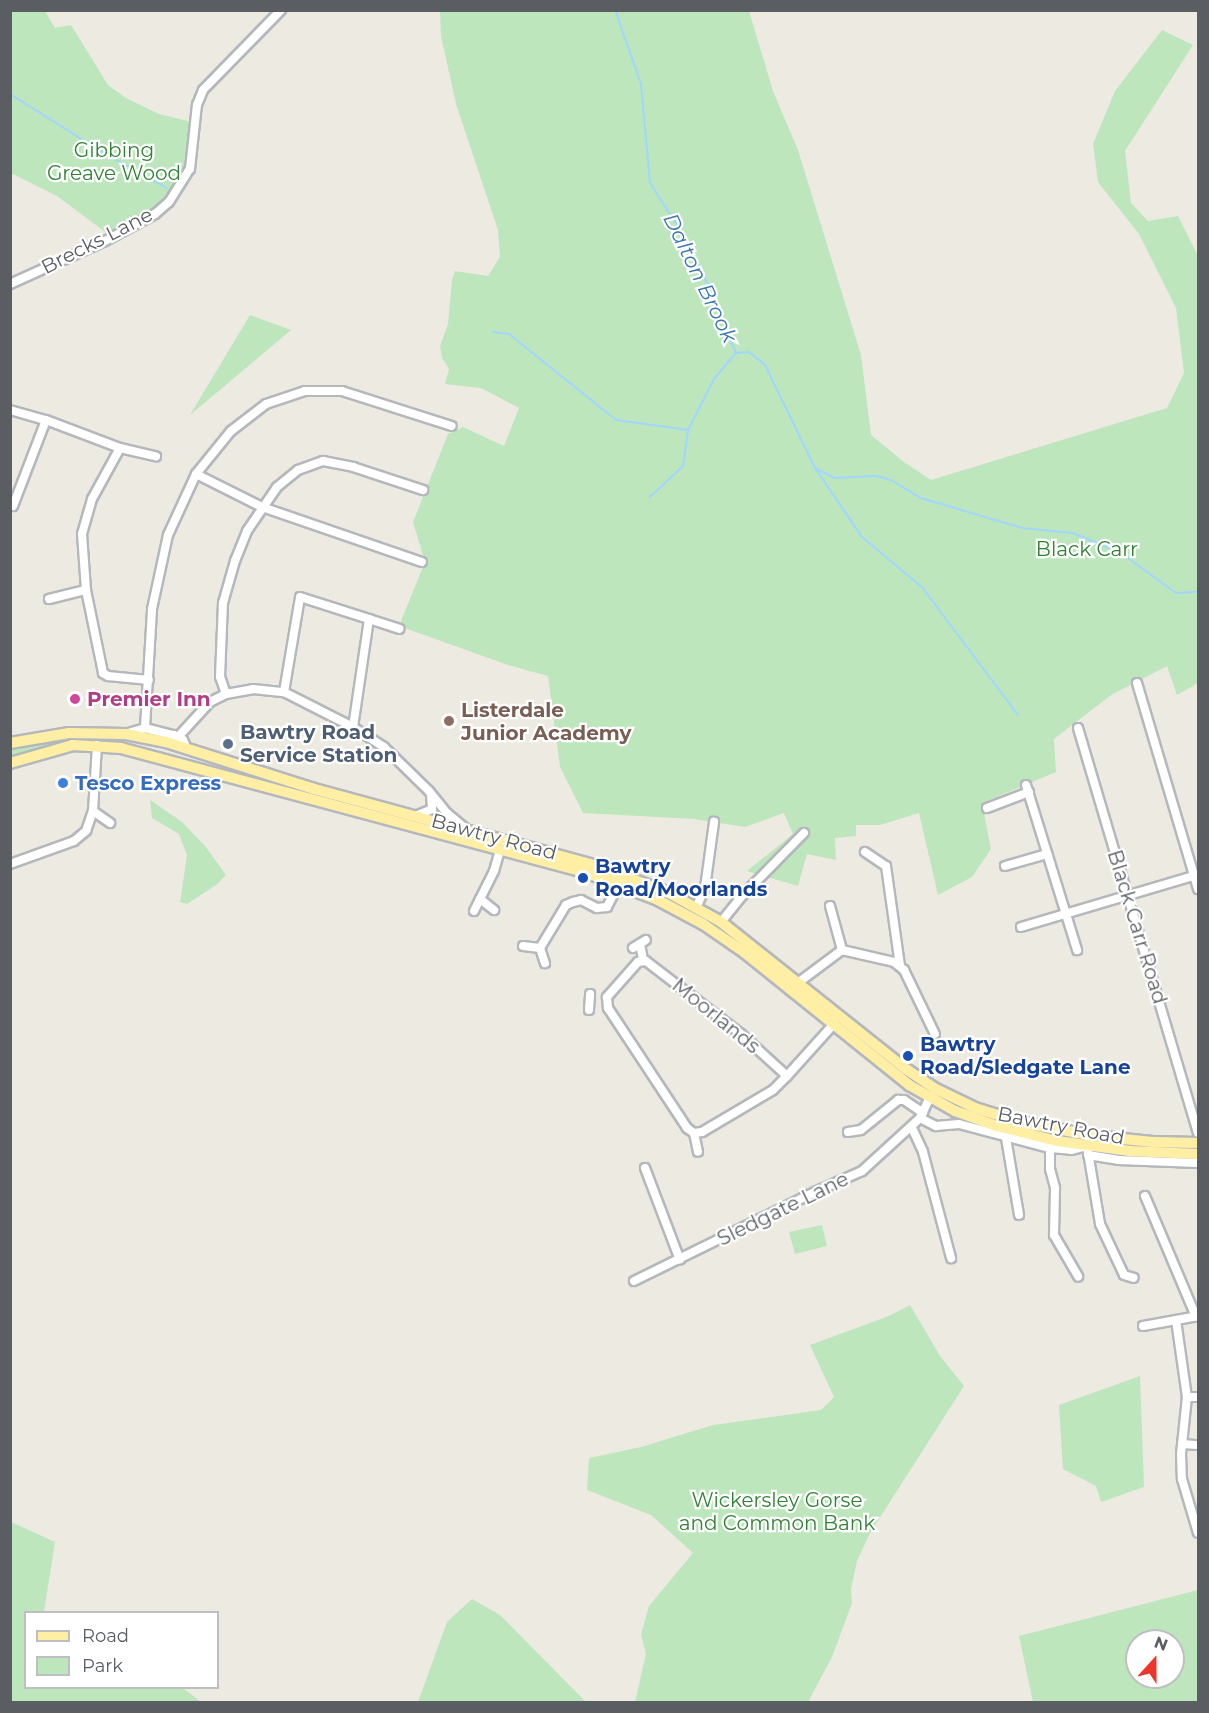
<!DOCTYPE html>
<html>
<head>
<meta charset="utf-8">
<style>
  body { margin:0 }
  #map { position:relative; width:1209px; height:1713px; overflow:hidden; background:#edeae1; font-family:Montserrat,sans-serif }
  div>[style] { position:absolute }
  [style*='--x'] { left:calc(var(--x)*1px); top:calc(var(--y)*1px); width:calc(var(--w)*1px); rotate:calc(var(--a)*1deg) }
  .green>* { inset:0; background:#bde6bd }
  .stream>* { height:2px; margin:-1px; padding:0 1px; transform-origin:1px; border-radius:1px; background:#a0d6ff }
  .roads { filter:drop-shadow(2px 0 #b4b8bc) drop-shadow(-2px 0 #b4b8bc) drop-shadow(0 2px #b4b8bc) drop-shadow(0 -2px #b4b8bc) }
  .minor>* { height:8px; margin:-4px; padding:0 4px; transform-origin:4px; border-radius:4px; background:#fff }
  .major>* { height:10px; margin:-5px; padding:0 5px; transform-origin:5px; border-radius:5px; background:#ffefa5 }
  .dots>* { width:16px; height:16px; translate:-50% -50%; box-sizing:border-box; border:3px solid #fff; border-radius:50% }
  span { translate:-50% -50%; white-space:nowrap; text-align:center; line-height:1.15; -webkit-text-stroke:4.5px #fff; paint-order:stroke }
  .park-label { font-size:20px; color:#328235 }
  .street-label { font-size:20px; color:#5a5e63 }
  .hotel-label { font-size:20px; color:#b23c85; font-weight:700 }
  .left { translate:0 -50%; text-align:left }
  .education-label { font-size:20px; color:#785e54; font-weight:700 }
  .service-label { font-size:20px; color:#4e5e75; font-weight:700 }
  .shop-label { font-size:20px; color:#366cbe; font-weight:700 }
  .transit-label { font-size:20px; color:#164399; font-weight:700 }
  .water-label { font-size:21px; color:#3b77b2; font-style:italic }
  .frame { position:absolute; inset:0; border:12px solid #5a5e63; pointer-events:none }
  .legend { position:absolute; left:24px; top:1611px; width:195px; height:78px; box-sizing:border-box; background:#fff; border:2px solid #bdbfc1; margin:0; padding:8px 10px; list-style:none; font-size:18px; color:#5a5e63 }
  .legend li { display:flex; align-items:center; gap:12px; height:30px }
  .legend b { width:30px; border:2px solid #bdbfc1 }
  .north { position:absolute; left:1125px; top:1629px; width:60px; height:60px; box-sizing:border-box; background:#fff; border:2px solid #bdbfc1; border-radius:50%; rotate:21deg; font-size:16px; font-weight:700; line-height:24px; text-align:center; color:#5a5e63 }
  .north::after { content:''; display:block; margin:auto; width:21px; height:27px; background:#ec3629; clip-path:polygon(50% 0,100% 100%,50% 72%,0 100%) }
</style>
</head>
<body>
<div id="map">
  <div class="green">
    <div style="clip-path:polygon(10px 11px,45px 11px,55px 28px,71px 25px,108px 85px,126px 98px,159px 114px,192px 122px,191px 145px,179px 182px,167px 198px,149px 214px,108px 234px,57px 196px,11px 173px)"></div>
    <div style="clip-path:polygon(440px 11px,749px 11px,773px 91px,798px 150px,861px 355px,871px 435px,904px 462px,931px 480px,1167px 408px,1184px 373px,1176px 308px,1139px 234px,1098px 182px,1093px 144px,1115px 91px,1162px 30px,1193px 45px,1125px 151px,1131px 203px,1148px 221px,1178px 216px,1198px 256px,1198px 683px,1177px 695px,1167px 666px,1111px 695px,1054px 739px,1056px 772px,982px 803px,991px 849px,972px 877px,938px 895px,919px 813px,880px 825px,856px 825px,856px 836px,835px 838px,836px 860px,807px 854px,798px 886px,747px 871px,793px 834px,784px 813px,745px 827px,694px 819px,583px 813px,560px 767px,548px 676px,508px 665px,399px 626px,425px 562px,413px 522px,448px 434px,463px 427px,504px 446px,519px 408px,481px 388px,445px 384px,449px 369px,442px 358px,440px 346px,448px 324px,452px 280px,455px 271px,488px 276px,500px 257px,498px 230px,456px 104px,441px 36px)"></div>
    <div style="clip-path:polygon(250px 315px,291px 330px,190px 415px)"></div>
    <div style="clip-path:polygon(106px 737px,106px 742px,62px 743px,12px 758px,11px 752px,10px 748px,49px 739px)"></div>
    <div style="clip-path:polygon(150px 800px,182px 822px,205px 846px,226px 875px,216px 885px,187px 904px,180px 902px,187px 855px,179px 834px,152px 818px)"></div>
    <div style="clip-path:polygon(822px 1225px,827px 1246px,795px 1254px,789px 1232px)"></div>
    <div style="clip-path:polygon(910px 1305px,940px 1356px,964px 1386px,870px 1533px,857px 1561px,851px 1589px,852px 1603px,832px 1657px,808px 1702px,635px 1702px,646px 1654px,641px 1634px,649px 1606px,693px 1553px,651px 1515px,587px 1490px,589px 1458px,641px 1447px,713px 1425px,821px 1410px,834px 1397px,810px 1345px,889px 1316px)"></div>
    <div style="clip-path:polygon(1140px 1376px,1144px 1487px,1101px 1502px,1096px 1486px,1063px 1469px,1059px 1405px)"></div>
    <div style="clip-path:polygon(11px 1522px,55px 1542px,44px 1612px,26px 1612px,26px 1688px,183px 1688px,201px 1702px,11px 1702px)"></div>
    <div style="clip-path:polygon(evenodd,1198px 1590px,1198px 1702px,1033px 1702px,1019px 1636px,1198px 1590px,1137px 1641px,1173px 1641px,1173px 1677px,1137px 1677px,1137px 1641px)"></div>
    <div style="clip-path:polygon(472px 1599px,500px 1615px,586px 1702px,418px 1702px,447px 1622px)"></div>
  </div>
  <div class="stream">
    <div style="--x:615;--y:10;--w:78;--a:70.6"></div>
    <div style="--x:641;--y:84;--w:99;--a:84.8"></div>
    <div style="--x:650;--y:183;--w:63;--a:57.3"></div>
    <div style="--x:684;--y:236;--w:55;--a:63.9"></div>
    <div style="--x:708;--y:285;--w:74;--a:67.6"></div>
    <div style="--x:736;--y:353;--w:13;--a:-4"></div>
    <div style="--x:749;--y:352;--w:21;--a:39"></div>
    <div style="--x:765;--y:365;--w:114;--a:64.1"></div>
    <div style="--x:815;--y:468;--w:22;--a:27"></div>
    <div style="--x:835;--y:478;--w:41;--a:-2.8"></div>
    <div style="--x:876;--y:476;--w:16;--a:15"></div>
    <div style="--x:891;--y:480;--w:35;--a:31"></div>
    <div style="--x:921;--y:498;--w:105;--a:16.5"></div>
    <div style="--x:1022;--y:528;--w:51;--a:5.6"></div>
    <div style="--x:1073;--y:533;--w:52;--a:22.6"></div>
    <div style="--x:1121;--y:553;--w:68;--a:36"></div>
    <div style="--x:1176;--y:593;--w:22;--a:-3"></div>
    <div style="--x:10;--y:94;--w:109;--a:32.2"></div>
    <div style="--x:102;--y:152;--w:74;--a:29"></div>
    <div style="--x:493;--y:332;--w:16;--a:7"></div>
    <div style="--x:509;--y:334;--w:137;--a:38.8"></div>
    <div style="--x:616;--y:420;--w:73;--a:7.9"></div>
    <div style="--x:815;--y:468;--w:83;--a:55.7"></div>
    <div style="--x:862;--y:537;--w:78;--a:39.8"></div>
    <div style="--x:922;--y:587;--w:160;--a:53.1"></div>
    <div style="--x:650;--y:497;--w:45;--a:-43.2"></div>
    <div style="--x:683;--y:466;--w:36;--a:-82"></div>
    <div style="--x:688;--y:430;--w:57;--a:-63"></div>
    <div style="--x:714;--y:379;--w:34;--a:-50"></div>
  </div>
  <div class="roads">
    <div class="minor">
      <div style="--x:10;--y:284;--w:104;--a:-24.4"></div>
      <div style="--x:105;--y:241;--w:57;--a:-28.4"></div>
      <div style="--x:155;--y:214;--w:18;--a:-41"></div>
      <div style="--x:169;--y:202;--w:39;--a:-58"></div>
      <div style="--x:190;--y:169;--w:64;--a:-83.8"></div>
      <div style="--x:197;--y:105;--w:16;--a:-68"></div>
      <div style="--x:203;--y:90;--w:112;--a:-45.7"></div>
      <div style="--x:10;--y:410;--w:37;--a:16"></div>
      <div style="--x:46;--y:420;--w:79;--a:20.7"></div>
      <div style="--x:120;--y:448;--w:37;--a:13"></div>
      <div style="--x:120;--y:448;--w:58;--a:118.8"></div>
      <div style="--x:92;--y:499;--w:36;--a:106"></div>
      <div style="--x:82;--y:534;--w:56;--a:85.9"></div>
      <div style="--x:86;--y:590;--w:85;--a:78.4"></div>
      <div style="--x:103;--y:673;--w:6;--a:31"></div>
      <div style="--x:108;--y:676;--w:41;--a:5.6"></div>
      <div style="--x:196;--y:474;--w:74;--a:26.6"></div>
      <div style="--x:262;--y:507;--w:169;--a:19"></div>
      <div style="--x:13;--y:506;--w:92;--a:-69"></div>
      <div style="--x:49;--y:599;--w:38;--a:-14"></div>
      <div style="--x:369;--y:619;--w:32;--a:18"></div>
      <div style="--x:1137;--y:683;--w:215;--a:73.5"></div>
      <div style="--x:284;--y:692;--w:96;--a:-80.4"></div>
      <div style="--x:300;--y:597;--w:72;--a:17.7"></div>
      <div style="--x:369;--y:619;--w:109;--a:98.4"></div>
      <div style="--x:226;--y:694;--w:18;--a:-109"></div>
      <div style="--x:220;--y:677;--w:74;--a:-87.7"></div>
      <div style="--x:223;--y:603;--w:44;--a:-74.1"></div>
      <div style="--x:235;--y:561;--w:32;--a:-68"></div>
      <div style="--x:247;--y:531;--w:53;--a:-55.7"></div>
      <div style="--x:277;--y:487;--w:27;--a:-39"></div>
      <div style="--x:298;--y:470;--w:27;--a:-20"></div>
      <div style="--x:323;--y:461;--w:31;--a:11"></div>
      <div style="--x:353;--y:467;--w:74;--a:18.2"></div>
      <div style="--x:145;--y:728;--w:119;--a:-86.6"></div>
      <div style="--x:152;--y:609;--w:76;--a:-77.8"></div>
      <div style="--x:168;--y:535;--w:67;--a:-65.3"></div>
      <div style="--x:196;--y:474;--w:55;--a:-50.9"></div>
      <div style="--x:231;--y:431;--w:44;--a:-37.6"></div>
      <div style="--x:266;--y:404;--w:41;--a:-18.4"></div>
      <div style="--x:305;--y:391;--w:37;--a:0"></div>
      <div style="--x:342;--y:391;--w:115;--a:17.7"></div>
      <div style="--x:1078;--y:728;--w:422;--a:73.5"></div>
      <div style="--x:128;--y:733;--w:18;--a:-16"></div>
      <div style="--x:145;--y:728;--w:30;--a:14"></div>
      <div style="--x:174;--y:735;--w:10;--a:29"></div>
      <div style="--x:183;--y:740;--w:10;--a:66"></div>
      <div style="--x:178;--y:737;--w:47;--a:-47.6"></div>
      <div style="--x:210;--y:702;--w:18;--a:-27"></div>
      <div style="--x:226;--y:694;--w:27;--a:-10"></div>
      <div style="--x:253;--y:689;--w:31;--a:6"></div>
      <div style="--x:284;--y:692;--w:77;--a:26.9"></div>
      <div style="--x:353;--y:727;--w:37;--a:33"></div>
      <div style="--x:384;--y:747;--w:63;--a:44.4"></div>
      <div style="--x:429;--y:791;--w:28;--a:51"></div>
      <div style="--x:447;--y:813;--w:23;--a:40"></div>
      <div style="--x:1026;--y:785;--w:173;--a:72.8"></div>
      <div style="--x:987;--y:808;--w:45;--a:-20.9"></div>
      <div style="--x:93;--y:811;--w:21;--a:35"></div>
      <div style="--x:418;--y:815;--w:15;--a:-23"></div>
      <div style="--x:432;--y:809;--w:13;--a:-94"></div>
      <div style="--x:865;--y:852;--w:25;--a:34"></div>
      <div style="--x:886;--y:866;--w:100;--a:82"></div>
      <div style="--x:10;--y:864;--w:68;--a:-19.8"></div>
      <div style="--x:74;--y:841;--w:16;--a:-40"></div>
      <div style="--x:86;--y:831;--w:21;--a:-71"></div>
      <div style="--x:93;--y:811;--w:66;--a:-86.5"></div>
      <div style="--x:1005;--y:866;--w:44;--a:-15.9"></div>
      <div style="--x:480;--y:899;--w:18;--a:38"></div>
      <div style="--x:830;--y:906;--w:46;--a:74.7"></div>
      <div style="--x:696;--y:908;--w:22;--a:-66"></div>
      <div style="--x:705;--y:888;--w:67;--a:-82.2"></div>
      <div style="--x:474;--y:911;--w:45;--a:-63.4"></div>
      <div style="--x:494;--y:871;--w:22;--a:-74"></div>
      <div style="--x:721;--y:922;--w:35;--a:-51"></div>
      <div style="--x:743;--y:895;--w:87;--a:-45.5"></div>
      <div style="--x:1021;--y:927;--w:184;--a:-16.5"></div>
      <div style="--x:640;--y:944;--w:16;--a:79"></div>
      <div style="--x:523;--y:946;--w:17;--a:7"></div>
      <div style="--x:540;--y:948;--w:50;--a:-58.8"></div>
      <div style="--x:566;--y:905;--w:8;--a:-23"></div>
      <div style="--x:573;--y:902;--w:8;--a:-14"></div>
      <div style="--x:581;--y:900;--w:18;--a:27"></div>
      <div style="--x:597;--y:908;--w:10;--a:-6"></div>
      <div style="--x:607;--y:907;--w:29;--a:-63"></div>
      <div style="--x:540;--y:948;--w:16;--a:72"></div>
      <div style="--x:633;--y:948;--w:15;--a:-32"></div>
      <div style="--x:799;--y:982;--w:54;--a:-36.7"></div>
      <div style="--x:842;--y:950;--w:53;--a:13"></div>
      <div style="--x:894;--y:962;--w:13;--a:39"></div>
      <div style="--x:904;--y:970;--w:71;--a:64.2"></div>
      <div style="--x:589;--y:1010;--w:16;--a:-86"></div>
      <div style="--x:787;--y:1076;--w:62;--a:-137.6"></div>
      <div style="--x:741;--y:1034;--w:120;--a:-142.5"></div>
      <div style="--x:646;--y:961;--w:8;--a:173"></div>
      <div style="--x:638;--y:962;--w:47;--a:131.5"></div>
      <div style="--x:607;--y:997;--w:11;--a:85"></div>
      <div style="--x:608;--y:1008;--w:144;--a:56.6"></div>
      <div style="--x:687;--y:1128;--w:9;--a:36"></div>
      <div style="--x:694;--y:1133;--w:8;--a:-7"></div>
      <div style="--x:702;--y:1132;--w:82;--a:-30.6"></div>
      <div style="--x:773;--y:1090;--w:20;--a:-45"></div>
      <div style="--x:787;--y:1076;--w:69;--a:-48"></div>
      <div style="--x:833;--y:1025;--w:5;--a:-79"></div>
      <div style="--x:929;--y:1099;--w:21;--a:115"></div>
      <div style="--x:920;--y:1118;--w:18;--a:27"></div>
      <div style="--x:936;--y:1126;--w:23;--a:-5"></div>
      <div style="--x:959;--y:1124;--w:94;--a:14.8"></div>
      <div style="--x:1050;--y:1148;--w:21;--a:5"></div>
      <div style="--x:1071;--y:1150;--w:16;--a:-14"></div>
      <div style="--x:1087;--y:1146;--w:79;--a:80.5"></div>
      <div style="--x:1100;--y:1224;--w:56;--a:64.8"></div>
      <div style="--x:1124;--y:1275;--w:10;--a:17"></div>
      <div style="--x:912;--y:1128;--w:26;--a:65"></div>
      <div style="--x:923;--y:1152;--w:110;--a:75.2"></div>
      <div style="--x:848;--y:1132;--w:13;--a:-9"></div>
      <div style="--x:861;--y:1130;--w:48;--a:-39"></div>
      <div style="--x:898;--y:1100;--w:6;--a:0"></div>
      <div style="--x:904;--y:1100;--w:23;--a:34"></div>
      <div style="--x:694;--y:1133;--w:19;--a:78"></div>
      <div style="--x:1006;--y:1138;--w:78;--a:80.4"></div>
      <div style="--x:1050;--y:1148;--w:21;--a:90"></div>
      <div style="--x:1050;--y:1169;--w:20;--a:75"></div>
      <div style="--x:1055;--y:1188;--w:47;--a:91.2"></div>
      <div style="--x:1054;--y:1235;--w:48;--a:59.7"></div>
      <div style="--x:1088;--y:1155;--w:30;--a:9"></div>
      <div style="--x:1118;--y:1160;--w:80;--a:2.1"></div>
      <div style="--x:645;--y:1168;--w:98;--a:69.2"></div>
      <div style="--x:1145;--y:1196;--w:131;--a:67.1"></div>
      <div style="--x:634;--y:1281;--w:204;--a:-26.2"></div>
      <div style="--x:817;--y:1191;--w:49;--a:-24"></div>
      <div style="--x:862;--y:1171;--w:79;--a:-42.4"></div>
      <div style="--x:1176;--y:1320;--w:78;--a:81.9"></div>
      <div style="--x:1187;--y:1397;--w:57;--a:96"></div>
      <div style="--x:1181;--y:1454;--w:25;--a:88"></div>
      <div style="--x:1182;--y:1479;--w:56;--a:73.5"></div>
      <div style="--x:1143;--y:1326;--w:56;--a:-10.3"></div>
      <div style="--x:1187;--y:1397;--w:11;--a:0"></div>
      <div style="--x:1182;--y:1444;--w:16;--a:4"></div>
    </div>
    <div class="major">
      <div style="--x:10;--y:743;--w:60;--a:-9.6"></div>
      <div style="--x:69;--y:733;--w:57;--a:1"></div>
      <div style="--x:126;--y:734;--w:41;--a:11.3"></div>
      <div style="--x:166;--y:742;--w:155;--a:17.6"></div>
      <div style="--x:314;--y:789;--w:290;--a:15.2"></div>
      <div style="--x:594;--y:865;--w:80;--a:20.5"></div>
      <div style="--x:669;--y:893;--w:60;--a:29.1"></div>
      <div style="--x:721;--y:922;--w:236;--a:38.5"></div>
      <div style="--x:906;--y:1069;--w:36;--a:34"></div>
      <div style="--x:936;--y:1089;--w:43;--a:26"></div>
      <div style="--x:975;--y:1108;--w:51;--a:17"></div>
      <div style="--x:1024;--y:1123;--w:71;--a:10.5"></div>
      <div style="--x:1094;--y:1136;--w:59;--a:5.8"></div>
      <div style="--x:1153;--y:1142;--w:45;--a:1.3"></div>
      <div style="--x:10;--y:763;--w:66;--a:-15.9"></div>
      <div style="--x:73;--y:745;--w:48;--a:3.6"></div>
      <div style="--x:121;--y:748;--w:480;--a:15"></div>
      <div style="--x:585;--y:872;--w:78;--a:21"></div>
      <div style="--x:658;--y:900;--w:51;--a:28.1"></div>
      <div style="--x:703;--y:924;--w:51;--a:34.6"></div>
      <div style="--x:745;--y:953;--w:211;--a:38.8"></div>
      <div style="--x:909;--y:1085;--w:53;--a:29.5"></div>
      <div style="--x:955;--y:1111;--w:45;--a:19.7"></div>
      <div style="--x:997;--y:1126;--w:62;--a:14"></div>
      <div style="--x:1057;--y:1141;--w:74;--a:7.8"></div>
      <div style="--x:1130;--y:1151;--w:68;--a:2.5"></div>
    </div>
  </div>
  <div class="dots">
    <div style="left:75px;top:699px;background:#d1479c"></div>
    <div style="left:449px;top:721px;background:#8d6e63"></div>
    <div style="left:228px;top:744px;background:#5c6f8a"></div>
    <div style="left:63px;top:783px;background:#3f7fe0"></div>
    <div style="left:583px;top:878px;background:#1a4fb4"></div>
    <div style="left:908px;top:1056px;background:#1a4fb4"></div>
  </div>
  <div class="park-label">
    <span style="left:114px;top:162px">Gibbing<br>Greave Wood</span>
    <span style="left:1087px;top:549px">Black Carr</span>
    <span style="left:777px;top:1512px">Wickersley Gorse<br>and Common Bank</span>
  </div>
  <div class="street-label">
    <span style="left:97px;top:241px;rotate:-27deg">Brecks Lane</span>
    <span style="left:494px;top:837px;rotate:15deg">Bawtry Road</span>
    <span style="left:1137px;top:927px;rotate:73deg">Black Carr Road</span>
    <span style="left:716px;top:1016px;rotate:39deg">Moorlands</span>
    <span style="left:1061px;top:1126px;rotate:11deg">Bawtry Road</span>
    <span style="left:783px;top:1209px;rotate:-26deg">Sledgate Lane</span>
  </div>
  <div class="hotel-label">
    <span class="left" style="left:87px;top:699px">Premier Inn</span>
  </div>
  <div class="education-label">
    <span class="left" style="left:461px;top:722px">Listerdale<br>Junior Academy</span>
  </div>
  <div class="service-label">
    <span class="left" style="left:240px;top:744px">Bawtry Road<br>Service Station</span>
  </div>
  <div class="shop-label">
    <span class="left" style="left:75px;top:783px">Tesco Express</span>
  </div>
  <div class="transit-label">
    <span class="left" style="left:595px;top:878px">Bawtry<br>Road/Moorlands</span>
    <span class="left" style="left:920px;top:1056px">Bawtry<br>Road/Sledgate Lane</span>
  </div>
  <div class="water-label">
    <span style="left:700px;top:278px;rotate:64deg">Dalton Brook</span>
  </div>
  <div class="frame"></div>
  <ul class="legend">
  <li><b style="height:8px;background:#ffefa5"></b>Road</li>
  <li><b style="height:16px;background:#bde6bd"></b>Park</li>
  </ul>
  <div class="north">N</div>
</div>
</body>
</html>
